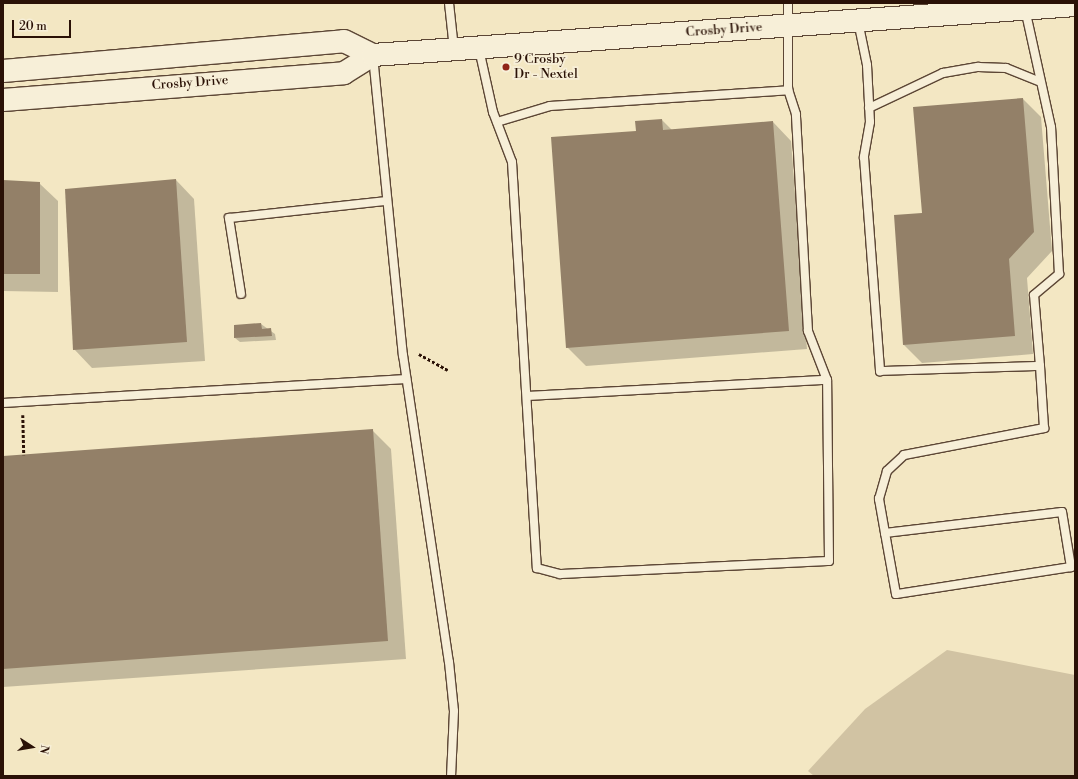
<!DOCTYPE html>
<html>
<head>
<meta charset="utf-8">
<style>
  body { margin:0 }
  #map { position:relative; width:1078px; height:779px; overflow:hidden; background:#f3e7c3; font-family:"Libre Bodoni",serif }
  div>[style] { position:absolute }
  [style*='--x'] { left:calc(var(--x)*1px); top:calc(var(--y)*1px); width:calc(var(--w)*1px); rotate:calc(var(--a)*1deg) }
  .green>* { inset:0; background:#d1c3a3 }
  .shadow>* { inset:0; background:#0003 }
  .building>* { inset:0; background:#938068 }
  .path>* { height:2.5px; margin-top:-1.25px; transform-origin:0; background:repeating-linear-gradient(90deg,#2a1106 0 3px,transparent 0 5px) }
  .roads { filter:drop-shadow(1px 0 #5c4635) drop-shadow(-1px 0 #5c4635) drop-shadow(0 1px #5c4635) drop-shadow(0 -1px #5c4635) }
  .service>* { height:8px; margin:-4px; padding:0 4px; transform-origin:4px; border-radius:4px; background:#f7efd8 }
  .secondary>* { height:22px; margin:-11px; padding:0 11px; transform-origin:11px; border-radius:11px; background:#f7efd8 }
  .dots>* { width:11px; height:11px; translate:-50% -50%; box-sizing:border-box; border:2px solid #f7efd8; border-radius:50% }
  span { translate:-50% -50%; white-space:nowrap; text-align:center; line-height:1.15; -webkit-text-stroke:3.5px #f7efd8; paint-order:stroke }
  .street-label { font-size:13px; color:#2a1106 }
  .poi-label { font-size:13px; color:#2a1106 }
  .left { translate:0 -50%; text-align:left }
  .frame { position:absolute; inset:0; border:4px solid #2a1106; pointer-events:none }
  .north { position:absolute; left:12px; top:727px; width:40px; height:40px; -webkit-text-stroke:3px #f7efd8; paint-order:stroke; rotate:102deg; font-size:11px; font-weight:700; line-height:16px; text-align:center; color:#2a1106 }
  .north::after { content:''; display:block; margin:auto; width:14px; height:18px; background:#2a1106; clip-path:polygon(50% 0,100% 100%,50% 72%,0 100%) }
  .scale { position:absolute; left:12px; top:20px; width:59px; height:18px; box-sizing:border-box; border:2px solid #2a1106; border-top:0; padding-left:5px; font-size:12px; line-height:14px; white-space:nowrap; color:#2a1106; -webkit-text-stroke:3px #f7efd8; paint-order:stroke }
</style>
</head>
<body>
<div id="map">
  <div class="green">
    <div style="clip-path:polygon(947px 650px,1075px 675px,1075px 776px,814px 776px,808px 771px,865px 709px)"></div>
  </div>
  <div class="shadow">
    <div style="clip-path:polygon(1023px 99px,1041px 117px,1052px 251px,1027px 278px,1033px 354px,922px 363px,904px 345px,923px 213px)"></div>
    <div style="clip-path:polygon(662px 120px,672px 130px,773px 122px,791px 141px,807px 349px,586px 366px,567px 347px,637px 132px)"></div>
    <div style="clip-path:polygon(176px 180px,194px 199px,205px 361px,92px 368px,74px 349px)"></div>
    <div style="clip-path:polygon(3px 181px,39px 183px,58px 201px,58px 292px,3px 291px)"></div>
    <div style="clip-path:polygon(261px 324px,275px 334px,276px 340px,240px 342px,235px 338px)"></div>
    <div style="clip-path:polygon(372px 430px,391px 449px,406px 659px,3px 687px,3px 458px)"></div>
  </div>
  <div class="building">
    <div style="clip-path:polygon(1023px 98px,1034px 232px,1009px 259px,1015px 336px,903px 345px,894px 215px,922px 213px,913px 107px)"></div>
    <div style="clip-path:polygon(662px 119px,663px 130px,773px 121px,789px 331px,566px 348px,551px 137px,636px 131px,635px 121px)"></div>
    <div style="clip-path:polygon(176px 179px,187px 342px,73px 350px,65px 189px)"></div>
    <div style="clip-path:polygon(3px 180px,40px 182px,40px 274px,3px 274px)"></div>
    <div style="clip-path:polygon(261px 323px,262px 329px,271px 328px,272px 336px,234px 338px,234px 325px)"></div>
    <div style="clip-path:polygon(373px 429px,388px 641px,3px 669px,3px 456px)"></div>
  </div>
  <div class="path">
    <div style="--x:419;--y:354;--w:33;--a:29"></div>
    <div style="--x:23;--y:415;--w:40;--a:88.6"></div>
  </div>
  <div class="roads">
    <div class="service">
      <div style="--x:449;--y:3;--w:46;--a:83.8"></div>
      <div style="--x:858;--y:21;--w:45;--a:78.4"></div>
      <div style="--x:867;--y:65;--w:57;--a:87"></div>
      <div style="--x:870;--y:122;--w:36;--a:100"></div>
      <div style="--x:864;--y:157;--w:215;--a:85.7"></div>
      <div style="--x:880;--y:371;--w:160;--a:-1.8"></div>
      <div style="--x:1040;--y:366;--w:71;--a:-94.8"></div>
      <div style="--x:1034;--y:295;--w:33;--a:-40"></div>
      <div style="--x:1059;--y:274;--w:147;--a:-93.1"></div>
      <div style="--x:1051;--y:127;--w:121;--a:-102.4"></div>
      <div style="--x:479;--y:49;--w:65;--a:77.5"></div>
      <div style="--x:493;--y:112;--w:53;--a:69.2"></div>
      <div style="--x:512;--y:162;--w:407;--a:86.5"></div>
      <div style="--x:537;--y:568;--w:24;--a:15"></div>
      <div style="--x:560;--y:574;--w:269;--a:-2.8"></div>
      <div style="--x:829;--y:561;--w:181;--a:-90.6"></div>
      <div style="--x:827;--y:380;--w:53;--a:-111.2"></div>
      <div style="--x:808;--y:331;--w:217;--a:-93.2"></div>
      <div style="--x:796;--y:114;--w:25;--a:-108"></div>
      <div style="--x:788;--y:90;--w:87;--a:-90"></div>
      <div style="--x:373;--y:56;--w:301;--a:84.3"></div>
      <div style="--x:403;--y:355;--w:310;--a:81.5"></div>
      <div style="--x:449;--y:662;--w:49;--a:84.2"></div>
      <div style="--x:454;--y:711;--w:65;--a:92.6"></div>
      <div style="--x:869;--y:108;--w:82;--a:-25.3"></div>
      <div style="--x:943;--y:73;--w:36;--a:-10"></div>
      <div style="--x:978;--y:67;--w:28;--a:2"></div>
      <div style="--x:1006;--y:68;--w:35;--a:22"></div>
      <div style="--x:497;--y:122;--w:55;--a:-16.8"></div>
      <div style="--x:550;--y:106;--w:239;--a:-3.8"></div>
      <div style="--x:241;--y:294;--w:77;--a:-99"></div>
      <div style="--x:229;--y:218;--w:157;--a:-6.2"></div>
      <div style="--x:527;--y:396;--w:300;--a:-3.1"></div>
      <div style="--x:3;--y:403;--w:404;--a:-3.4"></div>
      <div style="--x:885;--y:533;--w:178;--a:-6.8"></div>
      <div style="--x:1062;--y:512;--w:56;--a:80.7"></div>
      <div style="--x:1071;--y:567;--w:177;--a:171.2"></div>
      <div style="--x:896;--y:594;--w:62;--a:-100.2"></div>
      <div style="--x:885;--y:533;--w:35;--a:-100"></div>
      <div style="--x:879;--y:499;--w:29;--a:-74"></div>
      <div style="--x:887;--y:471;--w:23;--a:-43"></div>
      <div style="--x:904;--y:455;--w:143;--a:-10.9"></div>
      <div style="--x:1044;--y:428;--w:62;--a:-93.7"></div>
    </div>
    <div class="secondary">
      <div style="--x:3;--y:71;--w:342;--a:-5"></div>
      <div style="--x:344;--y:41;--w:32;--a:26"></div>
      <div style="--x:3;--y:100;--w:342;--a:-4.5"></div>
      <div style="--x:344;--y:73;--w:34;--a:-32"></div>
      <div style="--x:373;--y:55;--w:704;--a:-4.07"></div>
    </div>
  </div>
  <div class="dots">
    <div style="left:506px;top:67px;background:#8f2418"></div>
  </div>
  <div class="street-label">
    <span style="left:724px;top:30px;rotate:-4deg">Crosby Drive</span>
    <span style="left:190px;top:83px;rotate:-4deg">Crosby Drive</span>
  </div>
  <div class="poi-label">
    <span class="left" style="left:514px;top:67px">9 Crosby<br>Dr - Nextel</span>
  </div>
  <div class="frame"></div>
  <div class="north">N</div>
  <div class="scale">20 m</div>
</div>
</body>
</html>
